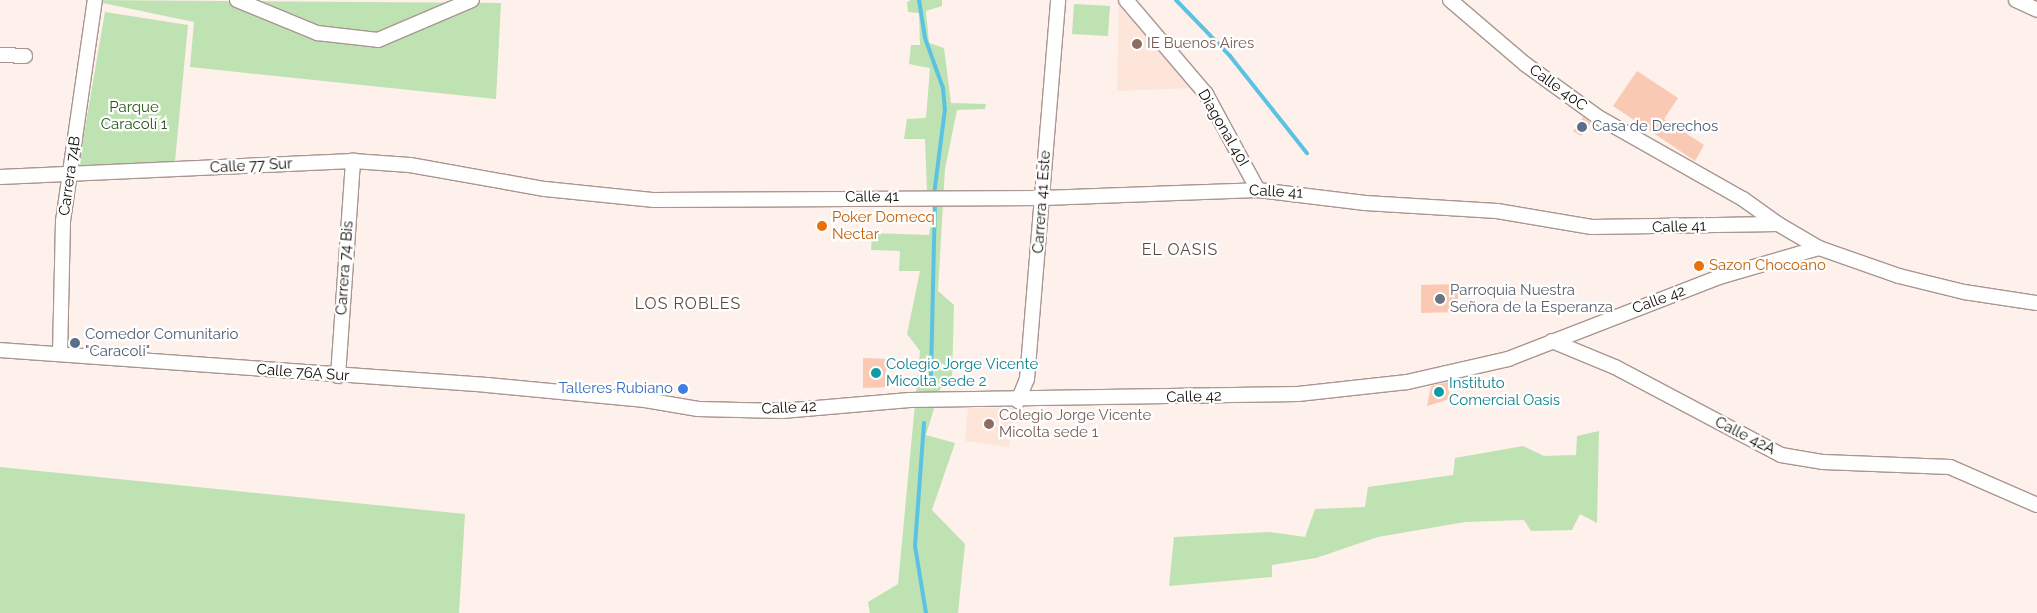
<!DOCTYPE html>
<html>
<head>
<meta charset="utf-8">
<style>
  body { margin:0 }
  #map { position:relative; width:2037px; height:613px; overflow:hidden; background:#fef0ea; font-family:Raleway,sans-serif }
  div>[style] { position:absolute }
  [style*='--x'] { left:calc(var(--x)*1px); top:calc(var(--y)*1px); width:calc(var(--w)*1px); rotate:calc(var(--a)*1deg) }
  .built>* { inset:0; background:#fee5da }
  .green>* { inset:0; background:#bfe2b3 }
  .stream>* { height:4px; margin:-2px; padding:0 2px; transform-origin:2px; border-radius:2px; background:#5bc3e1 }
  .building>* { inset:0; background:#fac9b3 }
  .roads { filter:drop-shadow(1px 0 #a79790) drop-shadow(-1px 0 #a79790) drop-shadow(0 1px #a79790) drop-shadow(0 -1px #a79790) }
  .minor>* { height:14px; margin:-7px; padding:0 7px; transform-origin:7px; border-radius:7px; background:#fff }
  .dots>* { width:14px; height:14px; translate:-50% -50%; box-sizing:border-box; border:2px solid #fff; border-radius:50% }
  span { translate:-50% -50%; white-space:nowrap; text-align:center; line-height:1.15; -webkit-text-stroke:4.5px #fff; paint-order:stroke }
  .education-label { font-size:15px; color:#785e54 }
  .left { translate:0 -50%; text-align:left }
  .street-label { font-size:15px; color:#120d0a }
  .park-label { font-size:15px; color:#2b5816 }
  .service-label { font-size:15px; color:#4e5e75 }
  .food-label { font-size:15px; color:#c56008 }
  .worship-label { font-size:15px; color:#5b616d }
  .culture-label { font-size:15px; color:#0d838f }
  .shop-label { font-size:15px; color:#366cbe }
  .right { translate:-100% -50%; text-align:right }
  .neighbourhood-label { font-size:16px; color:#5a4c45; letter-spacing:1px }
</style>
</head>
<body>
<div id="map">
  <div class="built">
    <div style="clip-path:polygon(1119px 0,1191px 88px,1117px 91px)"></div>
    <div style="clip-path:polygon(968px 408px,1014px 408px,1009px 447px,965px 441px)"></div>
  </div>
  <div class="green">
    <div style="clip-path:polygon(88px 0,501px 3px,496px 99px,190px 67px,194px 22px)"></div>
    <div style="clip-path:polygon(911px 0,942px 0,942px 6px,926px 11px,929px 43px,944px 48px,951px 103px,986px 104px,985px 109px,957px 110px,945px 169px,938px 291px,954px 305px,952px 378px,940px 389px,926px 435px,955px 443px,932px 510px,965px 544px,958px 613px,870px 613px,868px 602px,898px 584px,920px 351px,907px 334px,920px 271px,899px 271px,900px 251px,871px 250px,872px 233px,929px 235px,933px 208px,927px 192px,925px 139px,904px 139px,907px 119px,926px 118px,930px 68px,909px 64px,911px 45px,920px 45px,919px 13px,908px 12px,907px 2px)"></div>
    <div style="clip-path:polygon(1074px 4px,1110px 6px,1108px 36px,1072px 34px)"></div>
    <div style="clip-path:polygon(105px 12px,188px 25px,175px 161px,78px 169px)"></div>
    <div style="clip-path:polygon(1599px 431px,1597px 523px,1580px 514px,1572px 530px,1531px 531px,1524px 520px,1465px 522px,1378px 537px,1316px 558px,1272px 565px,1272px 577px,1169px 586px,1174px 537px,1270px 532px,1305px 537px,1315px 509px,1365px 507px,1368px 487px,1453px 475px,1455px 458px,1523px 446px,1544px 456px,1576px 455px,1577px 436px)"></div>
    <div style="clip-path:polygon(0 467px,465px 514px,459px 613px,0 613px)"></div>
  </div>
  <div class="stream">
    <div style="--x:919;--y:0;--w:38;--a:81"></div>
    <div style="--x:925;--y:38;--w:53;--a:70.2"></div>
    <div style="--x:943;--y:88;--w:21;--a:85"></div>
    <div style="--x:945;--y:109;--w:87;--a:97.3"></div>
    <div style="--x:1176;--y:0;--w:78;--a:46"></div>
    <div style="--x:1230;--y:56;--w:124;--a:51.6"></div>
    <div style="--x:931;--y:375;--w:173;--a:-88.7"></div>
    <div style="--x:924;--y:423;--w:123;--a:94.2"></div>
    <div style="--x:915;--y:546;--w:68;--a:80.7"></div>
  </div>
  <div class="building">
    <div style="clip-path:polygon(1637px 71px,1678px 98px,1664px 119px,1704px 145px,1695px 161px,1613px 106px)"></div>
    <div style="clip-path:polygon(1583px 117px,1591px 123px,1581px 136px,1573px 131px)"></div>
    <div style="clip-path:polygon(1458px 284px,1458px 312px,1421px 313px,1421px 285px)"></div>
    <div style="clip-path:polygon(863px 358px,887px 359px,889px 387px,863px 388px)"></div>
    <div style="clip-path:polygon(1448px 382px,1450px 399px,1427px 406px,1431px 386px)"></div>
  </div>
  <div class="roads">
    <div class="minor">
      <div style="--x:237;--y:0;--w:87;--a:22.4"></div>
      <div style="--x:317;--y:33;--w:61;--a:6.5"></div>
      <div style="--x:378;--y:40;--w:102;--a:-23.1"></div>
      <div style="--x:1126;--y:0;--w:123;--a:49.6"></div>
      <div style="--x:1206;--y:94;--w:109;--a:61.6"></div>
      <div style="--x:1450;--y:0;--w:99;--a:40.5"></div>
      <div style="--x:1525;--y:64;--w:90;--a:36"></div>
      <div style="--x:1598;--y:117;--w:167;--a:29.5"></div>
      <div style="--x:1743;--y:199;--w:43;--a:35.5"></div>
      <div style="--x:2016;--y:0;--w:23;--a:25"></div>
      <div style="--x:0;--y:55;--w:25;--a:2"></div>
      <div style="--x:0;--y:177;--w:353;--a:-2.6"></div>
      <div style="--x:353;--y:161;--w:57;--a:4"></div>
      <div style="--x:410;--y:165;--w:137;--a:10.1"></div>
      <div style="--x:545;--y:189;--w:110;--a:5.8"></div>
      <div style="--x:654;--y:200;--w:389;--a:-0.3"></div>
      <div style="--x:1043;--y:198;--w:215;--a:-2.1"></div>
      <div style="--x:1258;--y:190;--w:108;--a:6.9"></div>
      <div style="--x:1365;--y:203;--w:132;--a:3.5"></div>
      <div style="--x:1497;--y:211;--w:96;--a:9.6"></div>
      <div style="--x:1592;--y:227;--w:186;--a:-0.9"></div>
      <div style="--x:1778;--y:224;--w:48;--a:30.3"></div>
      <div style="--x:1819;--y:248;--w:85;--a:19.3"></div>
      <div style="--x:1899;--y:276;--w:67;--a:13.8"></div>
      <div style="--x:1964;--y:292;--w:74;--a:8.6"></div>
      <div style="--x:1552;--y:341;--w:68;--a:22.4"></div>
      <div style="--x:1615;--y:367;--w:188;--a:27.9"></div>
      <div style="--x:1781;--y:455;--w:43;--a:9.5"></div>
      <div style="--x:1823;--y:462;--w:127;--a:2.3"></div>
      <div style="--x:1950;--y:467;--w:95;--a:23.6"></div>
      <div style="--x:0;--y:350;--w:488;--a:4.1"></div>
      <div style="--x:487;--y:385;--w:159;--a:5.4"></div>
      <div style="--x:645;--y:400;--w:54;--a:9.6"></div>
      <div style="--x:698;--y:409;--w:84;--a:1.4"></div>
      <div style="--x:782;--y:411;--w:128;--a:-4.9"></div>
      <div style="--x:910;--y:400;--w:388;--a:-0.9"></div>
      <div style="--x:1298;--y:394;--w:110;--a:-6.3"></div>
      <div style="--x:1407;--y:382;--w:104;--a:-12.8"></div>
      <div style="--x:1508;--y:359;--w:226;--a:-21.2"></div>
      <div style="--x:1719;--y:277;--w:104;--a:-16.2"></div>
      <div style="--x:60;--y:354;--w:133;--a:-88.7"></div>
      <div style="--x:63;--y:221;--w:223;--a:-81.8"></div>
      <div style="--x:338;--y:376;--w:216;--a:-86"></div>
      <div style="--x:1018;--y:401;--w:24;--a:-68"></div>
      <div style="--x:1027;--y:379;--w:380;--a:-85.3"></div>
    </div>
  </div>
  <div class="dots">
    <div style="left:1137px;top:44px;background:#8d6e63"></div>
    <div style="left:1582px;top:127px;background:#5c6f8a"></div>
    <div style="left:822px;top:226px;background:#e8710a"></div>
    <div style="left:1699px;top:266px;background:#e8710a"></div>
    <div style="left:1440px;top:299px;background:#6b7280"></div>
    <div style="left:75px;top:343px;background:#5c6f8a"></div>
    <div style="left:876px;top:373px;background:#0f9aa8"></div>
    <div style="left:683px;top:389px;background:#3f7fe0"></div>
    <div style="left:1439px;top:392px;background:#0f9aa8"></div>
    <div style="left:989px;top:424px;background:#8d6e63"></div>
  </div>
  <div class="education-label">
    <span class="left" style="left:1147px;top:44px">IE Buenos Aires</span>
    <span class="left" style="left:999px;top:424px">Colegio Jorge Vicente<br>Micolta sede 1</span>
  </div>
  <div class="street-label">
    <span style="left:1558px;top:88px;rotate:36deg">Calle 40C</span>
    <span style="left:1223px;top:128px;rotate:60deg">Diagonal 40I</span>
    <span style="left:251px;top:166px;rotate:-3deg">Calle 77 Sur</span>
    <span style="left:70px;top:176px;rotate:-82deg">Carrera 74B</span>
    <span style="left:1276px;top:192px;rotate:3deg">Calle 41</span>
    <span style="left:872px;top:197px;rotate:-1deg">Calle 41</span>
    <span style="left:1042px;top:202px;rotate:-86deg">Carrera 41 Este</span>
    <span style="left:1679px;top:227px;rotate:-2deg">Calle 41</span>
    <span style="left:345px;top:268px;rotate:-86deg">Carrera 74 Bis</span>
    <span style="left:1659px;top:300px;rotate:-20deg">Calle 42</span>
    <span style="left:303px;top:373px;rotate:4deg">Calle 76A Sur</span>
    <span style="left:1194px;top:397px;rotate:-2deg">Calle 42</span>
    <span style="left:789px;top:408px;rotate:-3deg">Calle 42</span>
    <span style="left:1745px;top:436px;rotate:27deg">Calle 42A</span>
  </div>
  <div class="park-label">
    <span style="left:134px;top:116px">Parque<br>Caracolí 1</span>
  </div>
  <div class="service-label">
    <span class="left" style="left:1592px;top:127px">Casa de Derechos</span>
    <span class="left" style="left:85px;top:343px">Comedor Comunitario<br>"Caracoli"</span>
  </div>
  <div class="food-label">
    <span class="left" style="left:832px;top:226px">Poker Domecq<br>Nectar</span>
    <span class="left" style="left:1709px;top:266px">Sazon Chocoano</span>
  </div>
  <div class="worship-label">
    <span class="left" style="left:1450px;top:299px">Parroquia Nuestra<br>Señora de la Esperanza</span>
  </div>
  <div class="culture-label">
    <span class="left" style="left:886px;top:373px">Colegio Jorge Vicente<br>Micolta sede 2</span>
    <span class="left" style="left:1449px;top:392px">Instituto<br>Comercial Oasis</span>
  </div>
  <div class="shop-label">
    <span class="right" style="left:673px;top:389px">Talleres Rubiano</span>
  </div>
  <div class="neighbourhood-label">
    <span style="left:1180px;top:250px">EL OASIS</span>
    <span style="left:688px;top:304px">LOS ROBLES</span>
  </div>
</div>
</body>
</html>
